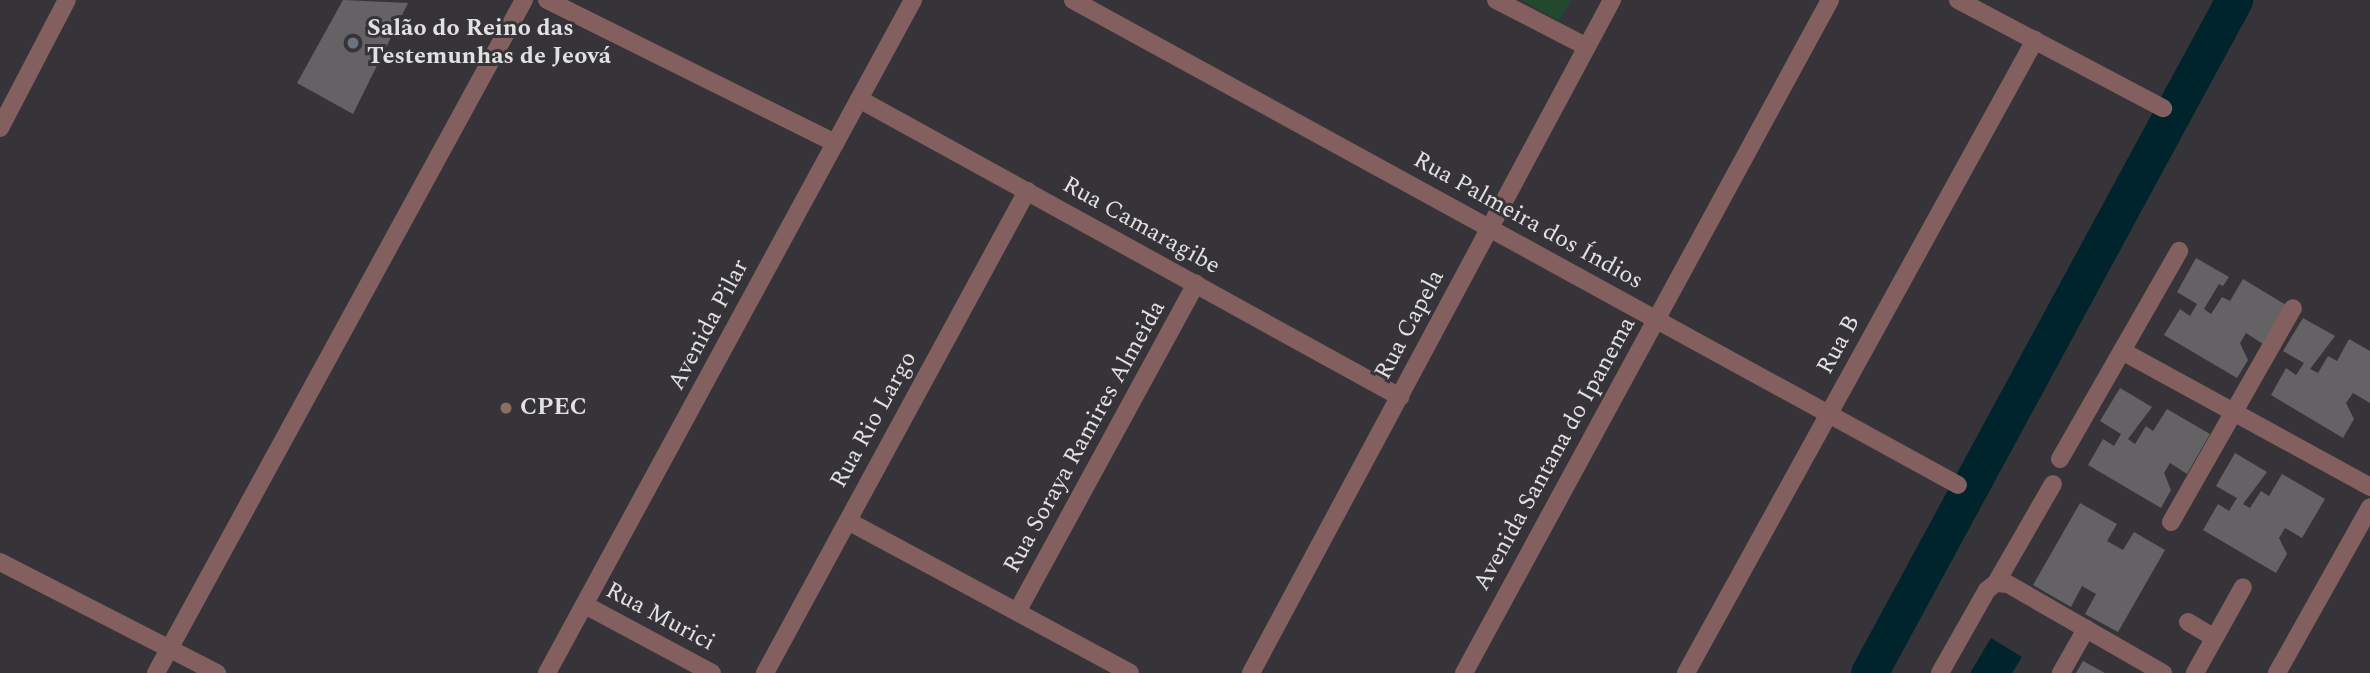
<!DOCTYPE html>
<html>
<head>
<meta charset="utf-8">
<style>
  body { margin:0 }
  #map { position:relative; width:2370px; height:673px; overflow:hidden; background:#363438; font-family:Spectral,serif }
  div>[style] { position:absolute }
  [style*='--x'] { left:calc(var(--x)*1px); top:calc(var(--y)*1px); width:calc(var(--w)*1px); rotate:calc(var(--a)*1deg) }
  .green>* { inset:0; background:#22492e }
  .water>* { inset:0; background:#00242b }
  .canal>* { height:37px; margin:-18.5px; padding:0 18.5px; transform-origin:18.5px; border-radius:18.5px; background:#00242b }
  .building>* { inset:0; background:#656266 }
  .minor>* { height:18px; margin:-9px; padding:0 9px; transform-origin:9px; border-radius:9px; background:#845f5f }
  .dots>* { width:19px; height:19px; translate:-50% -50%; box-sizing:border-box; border:4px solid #363438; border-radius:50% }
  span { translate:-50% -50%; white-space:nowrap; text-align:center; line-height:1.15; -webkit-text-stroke:6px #363438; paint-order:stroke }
  .poi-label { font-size:24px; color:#e1e0e2; font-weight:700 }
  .left { translate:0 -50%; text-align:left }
  .street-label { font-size:24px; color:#e1e0e2 }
</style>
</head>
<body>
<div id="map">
  <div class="green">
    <div style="clip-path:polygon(1522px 0,1571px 0,1559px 21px)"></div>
  </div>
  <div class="water">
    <div style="clip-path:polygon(1991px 638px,2022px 657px,2012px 673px,1970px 673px)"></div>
  </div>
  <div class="canal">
    <div style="--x:1869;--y:673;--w:766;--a:-61.53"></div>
  </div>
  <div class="building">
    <div style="clip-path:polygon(343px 0,408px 3px,353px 114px,297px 83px)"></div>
    <div style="clip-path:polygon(2196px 258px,2229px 277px,2223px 286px,2219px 284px,2204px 309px,2211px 314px,2222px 297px,2230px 301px,2243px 279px,2286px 305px,2263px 344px,2246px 333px,2240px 343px,2248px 360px,2237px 378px,2164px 335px,2180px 309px,2190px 316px,2197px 304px,2177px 292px)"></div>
    <div style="clip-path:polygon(2303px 318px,2335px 336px,2310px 369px,2318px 373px,2328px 356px,2337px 361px,2349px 339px,2370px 351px,2370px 403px,2353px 393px,2346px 403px,2354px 419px,2343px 438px,2271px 395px,2286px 368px,2296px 375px,2304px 363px,2283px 351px)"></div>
    <div style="clip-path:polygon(2120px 388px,2152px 407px,2128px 439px,2135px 444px,2146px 426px,2153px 431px,2167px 409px,2210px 434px,2187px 474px,2170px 463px,2164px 473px,2171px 490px,2161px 508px,2088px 465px,2103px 439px,2114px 446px,2121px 434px,2100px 421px)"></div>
    <div style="clip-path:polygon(2235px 453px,2267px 472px,2243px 504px,2250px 508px,2261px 491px,2269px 496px,2282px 474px,2325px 499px,2302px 538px,2285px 528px,2279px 538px,2287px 554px,2276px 573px,2203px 530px,2218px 504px,2229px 511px,2237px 498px,2216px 486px)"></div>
    <div style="clip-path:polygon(2080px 503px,2117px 524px,2107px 541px,2123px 550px,2134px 532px,2165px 550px,2118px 632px,2085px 614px,2096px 594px,2082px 586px,2071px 607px,2033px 585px)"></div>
    <div style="clip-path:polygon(2083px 661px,2105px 673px,2076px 673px)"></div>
  </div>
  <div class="minor">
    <div style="--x:547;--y:0;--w:322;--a:26.4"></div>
    <div style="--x:1073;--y:0;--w:1009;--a:28.72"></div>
    <div style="--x:1496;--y:0;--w:102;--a:27.3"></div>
    <div style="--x:1958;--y:0;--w:232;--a:27.8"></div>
    <div style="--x:859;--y:99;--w:618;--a:28.85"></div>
    <div style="--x:0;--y:128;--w:144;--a:-62.4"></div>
    <div style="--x:2122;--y:351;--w:283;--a:28.7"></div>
    <div style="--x:2060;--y:459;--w:240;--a:-60.2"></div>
    <div style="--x:848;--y:521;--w:320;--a:28.3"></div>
    <div style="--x:2171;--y:522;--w:246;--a:-60.3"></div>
    <div style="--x:0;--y:562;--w:244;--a:27.1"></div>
    <div style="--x:1996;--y:583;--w:114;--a:-60.1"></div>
    <div style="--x:585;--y:605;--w:144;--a:28.2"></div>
    <div style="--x:1017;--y:612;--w:374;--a:-61.4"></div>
    <div style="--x:2188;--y:622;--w:31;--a:31"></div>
    <div style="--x:156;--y:673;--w:767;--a:-61.33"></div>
    <div style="--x:547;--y:673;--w:766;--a:-61.46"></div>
    <div style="--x:765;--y:673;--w:549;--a:-61.47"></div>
    <div style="--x:1251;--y:673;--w:764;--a:-61.79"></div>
    <div style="--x:1464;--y:673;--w:766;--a:-61.46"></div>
    <div style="--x:1686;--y:673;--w:723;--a:-61.13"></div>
    <div style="--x:1940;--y:673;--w:95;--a:-60.5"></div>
    <div style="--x:1987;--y:590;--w:11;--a:-38"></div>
    <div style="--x:1996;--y:583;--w:12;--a:5"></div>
    <div style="--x:2008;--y:584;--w:179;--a:29.9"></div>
    <div style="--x:2061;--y:673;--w:51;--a:-60.4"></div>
    <div style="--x:2195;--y:673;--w:98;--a:-60.8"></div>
    <div style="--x:2277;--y:673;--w:190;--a:-60.7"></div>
  </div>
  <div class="dots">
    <div style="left:353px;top:43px;background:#6b7280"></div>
    <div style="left:506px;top:408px;background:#8d6e63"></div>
  </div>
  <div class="poi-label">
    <span class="left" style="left:367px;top:43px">Salão do Reino das<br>Testemunhas de Jeová</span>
    <span class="left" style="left:520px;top:408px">CPEC</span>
  </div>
  <div class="street-label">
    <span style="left:1528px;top:221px;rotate:29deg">Rua Palmeira dos Índios</span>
    <span style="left:1141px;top:226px;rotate:29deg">Rua Camaragibe</span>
    <span style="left:709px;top:325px;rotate:-62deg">Avenida Pilar</span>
    <span style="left:1410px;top:325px;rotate:-62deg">Rua Capela</span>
    <span style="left:1839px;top:345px;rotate:-61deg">Rua B</span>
    <span style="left:874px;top:420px;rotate:-61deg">Rua Rio Largo</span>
    <span style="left:1085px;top:437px;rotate:-61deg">Rua Soraya Ramires Almeida</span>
    <span style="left:1555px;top:454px;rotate:-61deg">Avenida Santana do Ipanema</span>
    <span style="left:660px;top:617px;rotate:28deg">Rua Murici</span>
  </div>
</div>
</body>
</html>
